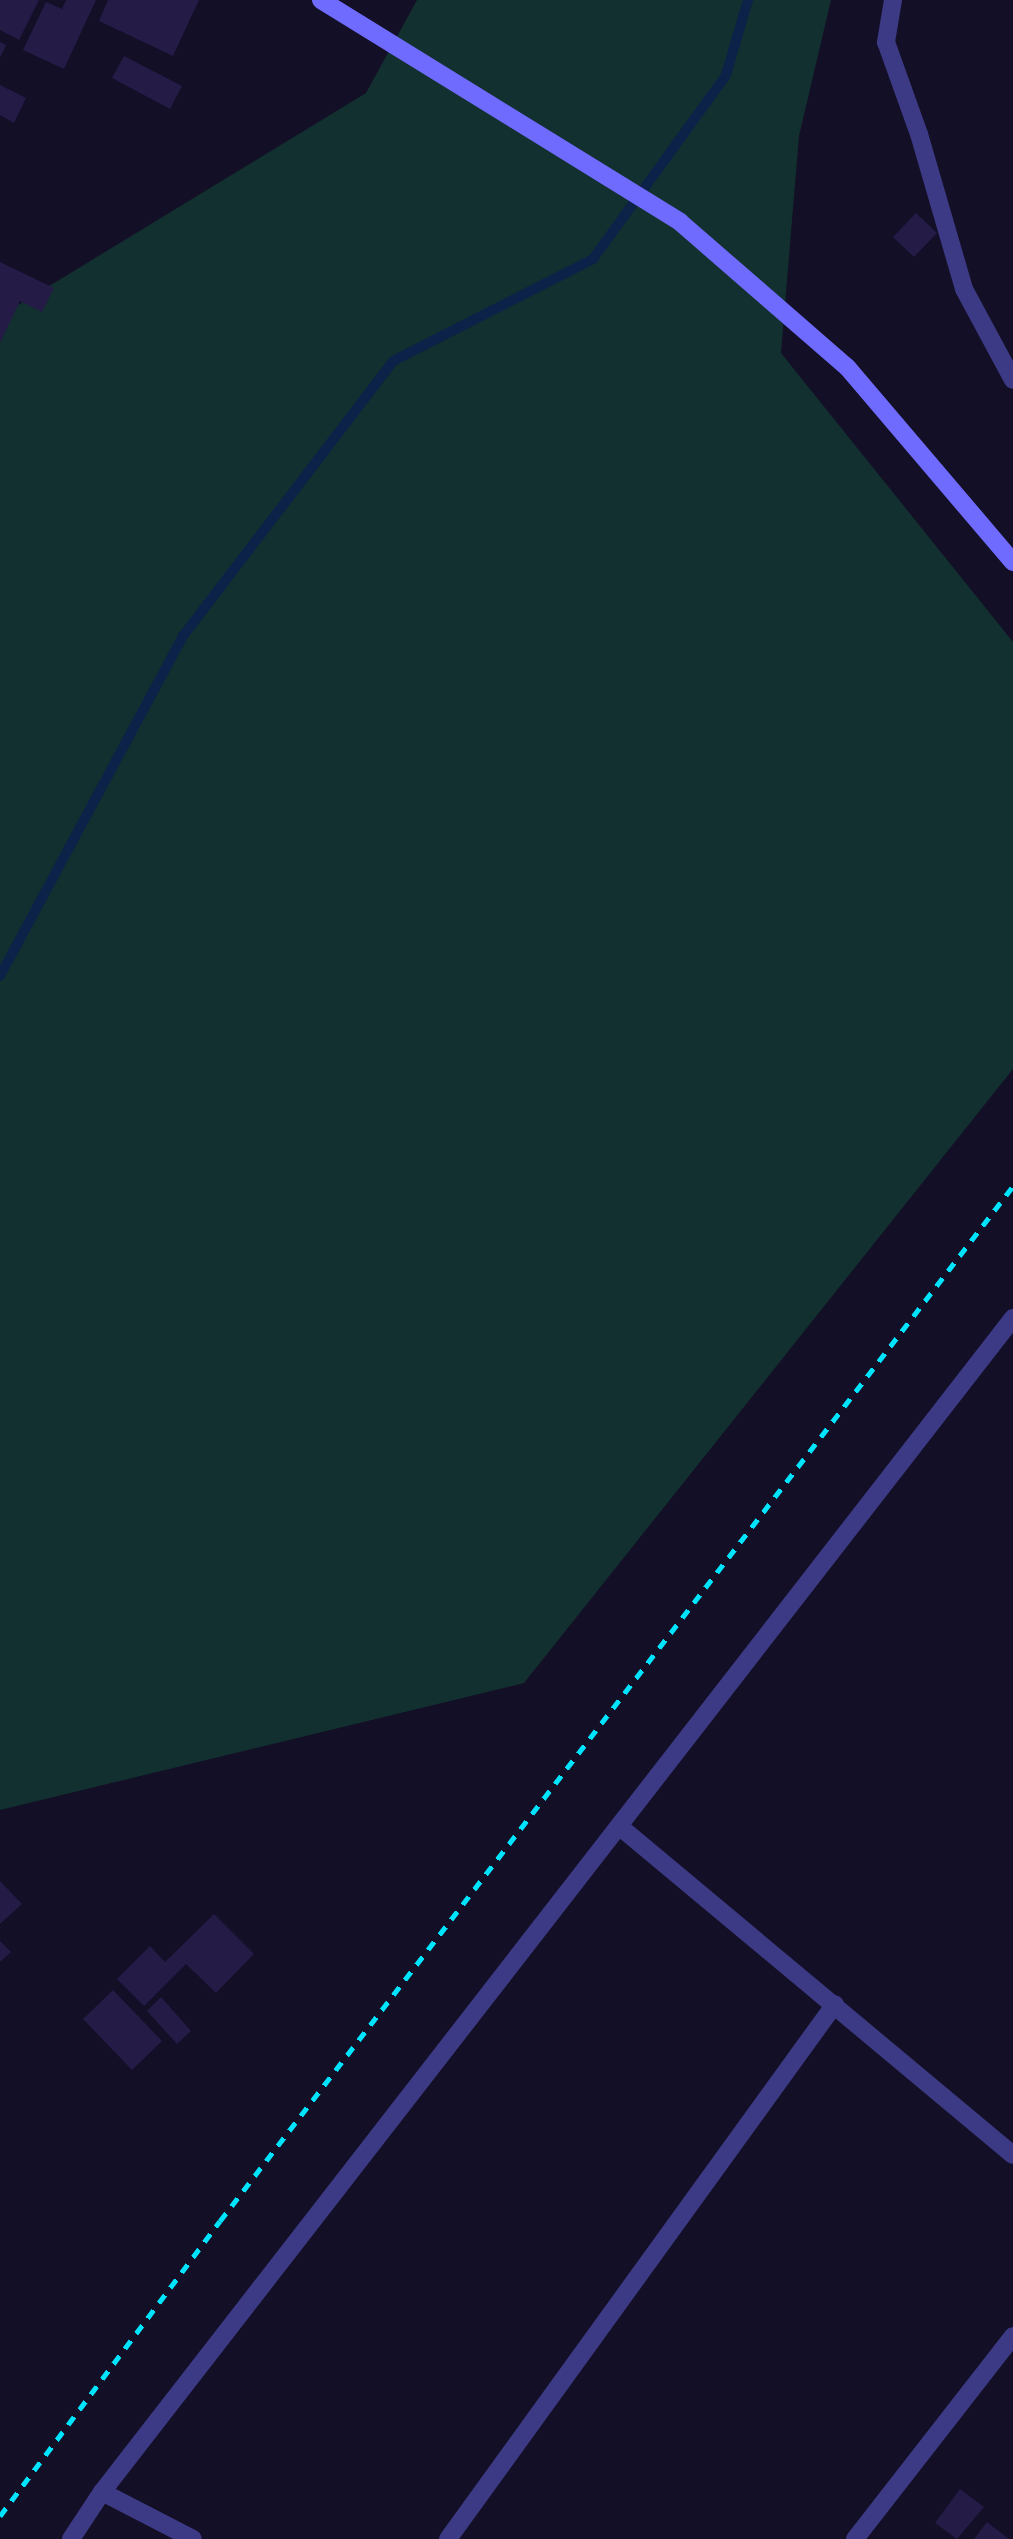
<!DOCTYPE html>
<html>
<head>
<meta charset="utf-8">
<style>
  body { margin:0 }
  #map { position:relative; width:1013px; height:2539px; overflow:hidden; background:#130f26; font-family:Arial,sans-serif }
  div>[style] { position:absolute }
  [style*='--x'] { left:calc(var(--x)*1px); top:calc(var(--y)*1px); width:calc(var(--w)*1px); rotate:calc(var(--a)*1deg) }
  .green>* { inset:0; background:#12302f }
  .stream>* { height:10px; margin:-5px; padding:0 5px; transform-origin:5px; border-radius:5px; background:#0c2248 }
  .building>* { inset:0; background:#241b47 }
  .street>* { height:18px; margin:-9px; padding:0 9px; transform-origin:9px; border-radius:9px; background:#3d3a85 }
  .secondary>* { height:18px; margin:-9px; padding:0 9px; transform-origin:9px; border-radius:9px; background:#6f6bff }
  .rail>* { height:5px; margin-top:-2.5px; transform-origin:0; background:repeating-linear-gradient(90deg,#00e5ff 0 10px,transparent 0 19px) }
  span { translate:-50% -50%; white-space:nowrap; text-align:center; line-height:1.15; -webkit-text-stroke:5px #130f26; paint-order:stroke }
</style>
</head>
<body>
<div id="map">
  <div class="green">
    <div style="clip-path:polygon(417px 0,831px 0,799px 136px,781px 353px,1013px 642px,1013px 1069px,524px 1683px,0 1810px,0 316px,366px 93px)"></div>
  </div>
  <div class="stream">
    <div style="--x:0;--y:976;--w:386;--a:-61.7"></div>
    <div style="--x:183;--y:636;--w:346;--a:-52.6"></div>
    <div style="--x:393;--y:361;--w:225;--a:-27"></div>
    <div style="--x:593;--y:259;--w:227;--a:-54.1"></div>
    <div style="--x:726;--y:75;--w:78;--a:-73.7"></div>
  </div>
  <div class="building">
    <div style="clip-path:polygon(0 0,39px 0,19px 40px,0 30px)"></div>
    <div style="clip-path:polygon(66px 0,96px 0,64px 69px,23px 50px,46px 2px,62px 9px)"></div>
    <div style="clip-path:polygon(108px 0,199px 0,173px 56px,99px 21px)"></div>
    <div style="clip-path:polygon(0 42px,6px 45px,0 58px)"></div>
    <div style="clip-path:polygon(124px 56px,182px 86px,170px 109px,112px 78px)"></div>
    <div style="clip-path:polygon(0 85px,26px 98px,14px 123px,0 115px)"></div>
    <div style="clip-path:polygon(916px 213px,937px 233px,914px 257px,893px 237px)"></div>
    <div style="clip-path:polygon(0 262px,54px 288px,42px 312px,20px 301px,0 343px)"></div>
    <div style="clip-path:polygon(0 1881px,22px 1904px,0 1924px)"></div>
    <div style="clip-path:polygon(214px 1914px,254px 1954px,216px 1993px,186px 1964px,144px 2006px,117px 1979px,150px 1946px,165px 1962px)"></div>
    <div style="clip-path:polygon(0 1941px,11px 1952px,0 1962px)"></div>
    <div style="clip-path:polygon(113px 1990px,162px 2041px,132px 2070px,83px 2019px)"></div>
    <div style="clip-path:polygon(161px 1997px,191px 2031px,177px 2044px,147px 2011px)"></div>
    <div style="clip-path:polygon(960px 2489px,984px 2507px,957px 2539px,935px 2523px)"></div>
    <div style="clip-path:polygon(987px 2522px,1009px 2539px,974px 2539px)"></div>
  </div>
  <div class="street">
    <div style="--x:893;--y:0;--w:43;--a:99.5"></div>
    <div style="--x:886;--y:42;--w:98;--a:70.3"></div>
    <div style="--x:919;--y:134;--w:161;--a:73.8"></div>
    <div style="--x:964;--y:289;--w:103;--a:61.7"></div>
    <div style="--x:619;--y:1826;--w:513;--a:39.86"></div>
    <div style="--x:102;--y:2492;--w:102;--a:27.3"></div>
    <div style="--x:71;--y:2539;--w:56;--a:-56.6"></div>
    <div style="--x:102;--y:2492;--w:1486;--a:-52.19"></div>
    <div style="--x:448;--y:2539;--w:660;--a:-54.12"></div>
    <div style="--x:855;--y:2539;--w:257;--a:-52.1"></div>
  </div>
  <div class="secondary">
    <div style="--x:321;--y:0;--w:422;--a:31.7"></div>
    <div style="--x:680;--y:222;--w:221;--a:41"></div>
    <div style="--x:847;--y:367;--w:256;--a:49.6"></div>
  </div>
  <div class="rail">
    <div style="--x:0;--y:2516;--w:368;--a:-53.3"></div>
    <div style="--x:220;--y:2221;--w:1304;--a:-52.54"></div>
  </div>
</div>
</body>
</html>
